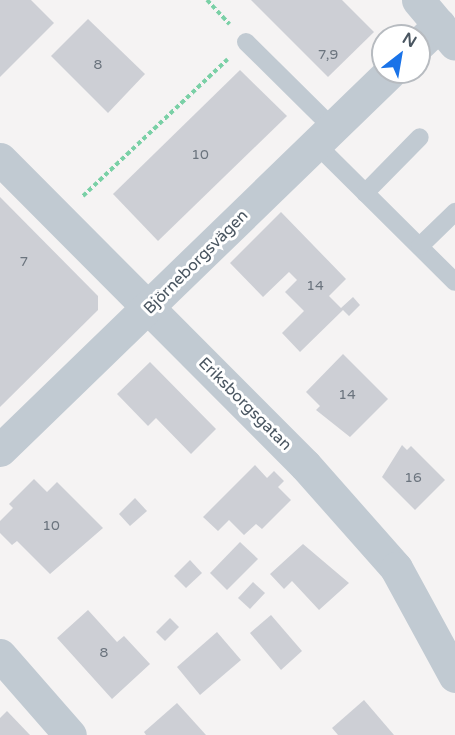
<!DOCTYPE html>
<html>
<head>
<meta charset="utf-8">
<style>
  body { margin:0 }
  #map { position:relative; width:455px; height:735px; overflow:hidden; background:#f5f3f3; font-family:"Varela Round",sans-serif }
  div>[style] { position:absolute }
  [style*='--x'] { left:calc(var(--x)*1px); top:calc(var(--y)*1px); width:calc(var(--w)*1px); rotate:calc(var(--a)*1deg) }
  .building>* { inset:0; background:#cdcfd5 }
  .path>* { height:4px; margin-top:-2px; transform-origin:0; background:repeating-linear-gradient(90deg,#7ad0a6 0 4.5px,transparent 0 7.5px) }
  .service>* { height:18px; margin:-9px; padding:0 9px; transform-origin:9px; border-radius:9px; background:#c1cad2 }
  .minor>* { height:33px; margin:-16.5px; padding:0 16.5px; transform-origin:16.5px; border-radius:16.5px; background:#c1cad2 }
  .tertiary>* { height:33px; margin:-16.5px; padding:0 16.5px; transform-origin:16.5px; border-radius:16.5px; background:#c1cad2 }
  span { translate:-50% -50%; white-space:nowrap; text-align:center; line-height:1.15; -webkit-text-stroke:6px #fff; paint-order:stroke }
  .number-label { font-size:14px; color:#6b747e }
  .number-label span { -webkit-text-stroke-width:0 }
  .street-label { font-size:16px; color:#4a5661 }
  .north { position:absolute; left:371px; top:24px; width:60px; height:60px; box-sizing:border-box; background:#fff; border:2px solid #b7bbc0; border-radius:50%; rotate:31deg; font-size:16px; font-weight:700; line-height:24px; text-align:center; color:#4a5661 }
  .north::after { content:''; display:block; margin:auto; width:21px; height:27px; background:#1a73e8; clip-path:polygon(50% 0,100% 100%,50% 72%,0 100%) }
</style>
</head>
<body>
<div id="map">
  <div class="building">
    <div style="clip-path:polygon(0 0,31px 0,54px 23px,0 77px)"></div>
    <div style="clip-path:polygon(251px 0,342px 0,374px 32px,328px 77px)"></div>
    <div style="clip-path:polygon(88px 19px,145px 74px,108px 113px,51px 56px)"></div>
    <div style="clip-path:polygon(240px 70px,287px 116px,158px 241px,113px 194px)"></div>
    <div style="clip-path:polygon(0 197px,98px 296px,98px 310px,0 407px)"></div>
    <div style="clip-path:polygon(281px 212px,346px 279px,329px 296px,341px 308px,353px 297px,360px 305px,349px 316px,343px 310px,300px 352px,282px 333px,304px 311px,285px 292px,297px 280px,289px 272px,263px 297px,230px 263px)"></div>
    <div style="clip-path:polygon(343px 354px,388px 399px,350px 437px,316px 410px,320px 406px,306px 392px)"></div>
    <div style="clip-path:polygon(150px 362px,216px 429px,191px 454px,156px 418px,148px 426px,117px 394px)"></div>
    <div style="clip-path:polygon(402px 445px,407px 450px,411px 446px,445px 480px,415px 510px,382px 477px)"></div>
    <div style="clip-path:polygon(255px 465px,267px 478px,274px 471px,284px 481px,278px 487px,291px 500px,262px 529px,256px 524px,244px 535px,229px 520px,218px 531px,203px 517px)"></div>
    <div style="clip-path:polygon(34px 479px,47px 492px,57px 482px,103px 528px,50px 574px,17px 541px,12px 545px,0 533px,0 521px,13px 508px,9px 504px)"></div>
    <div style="clip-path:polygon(135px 498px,147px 511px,130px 526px,119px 514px)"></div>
    <div style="clip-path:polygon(240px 542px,258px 559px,227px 590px,210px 573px)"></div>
    <div style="clip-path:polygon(303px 544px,349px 583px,319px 610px,292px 581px,284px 589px,270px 574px)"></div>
    <div style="clip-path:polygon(190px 560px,202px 573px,186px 588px,174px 576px)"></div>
    <div style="clip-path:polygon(253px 582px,265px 593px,250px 609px,238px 598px)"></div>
    <div style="clip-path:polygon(88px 610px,117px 642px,124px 636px,150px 664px,112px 699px,57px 638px)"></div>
    <div style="clip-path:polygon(271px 615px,302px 651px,281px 670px,250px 633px)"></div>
    <div style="clip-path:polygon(170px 618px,179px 627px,165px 641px,156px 632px)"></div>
    <div style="clip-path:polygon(217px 632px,241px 660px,200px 695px,177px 667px)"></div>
    <div style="clip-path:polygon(364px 700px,394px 735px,338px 735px,332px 728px)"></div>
    <div style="clip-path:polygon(177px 703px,206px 735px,146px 735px,144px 732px)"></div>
    <div style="clip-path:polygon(7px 711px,30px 735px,0 735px,0 718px)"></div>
  </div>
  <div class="path">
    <div style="--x:207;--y:0;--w:33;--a:47"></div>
    <div style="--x:83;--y:196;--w:199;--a:-43.4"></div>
  </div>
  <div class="service">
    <div style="--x:246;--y:42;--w:121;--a:44.7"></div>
    <div style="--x:315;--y:143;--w:197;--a:44.8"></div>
    <div style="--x:365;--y:193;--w:78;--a:-45.5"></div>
    <div style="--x:420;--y:246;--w:49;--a:-44.2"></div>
  </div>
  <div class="minor">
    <div style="--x:419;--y:44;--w:28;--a:-44"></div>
    <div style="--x:0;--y:159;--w:432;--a:45.1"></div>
    <div style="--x:305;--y:465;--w:137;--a:48.5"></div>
    <div style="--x:396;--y:568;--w:123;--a:61.4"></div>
    <div style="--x:0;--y:450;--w:543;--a:-44.1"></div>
    <div style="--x:0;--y:655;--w:106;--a:48.8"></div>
  </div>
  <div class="tertiary">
    <div style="--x:418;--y:0;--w:57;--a:49.9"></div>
  </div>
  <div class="number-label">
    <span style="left:328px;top:55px">7,9</span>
    <span style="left:98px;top:65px">8</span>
    <span style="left:200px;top:155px">10</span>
    <span style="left:24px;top:262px">7</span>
    <span style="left:315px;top:286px">14</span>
    <span style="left:347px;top:395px">14</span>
    <span style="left:413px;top:478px">16</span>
    <span style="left:51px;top:526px">10</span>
    <span style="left:104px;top:653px">8</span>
  </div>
  <div class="street-label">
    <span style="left:196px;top:262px;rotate:-45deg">Björneborgsvägen</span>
    <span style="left:245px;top:404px;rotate:45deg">Eriksborgsgatan</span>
  </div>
  <div class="north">N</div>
</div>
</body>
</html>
